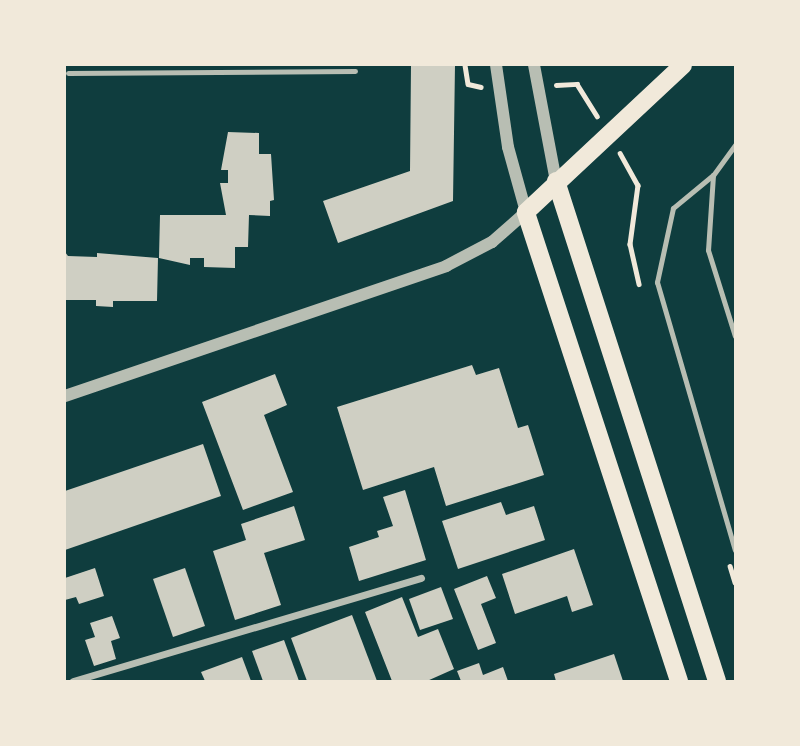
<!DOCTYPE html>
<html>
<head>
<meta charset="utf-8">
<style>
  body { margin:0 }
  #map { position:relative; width:800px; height:746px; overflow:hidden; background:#0f3d3e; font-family:"Source Serif 4",serif }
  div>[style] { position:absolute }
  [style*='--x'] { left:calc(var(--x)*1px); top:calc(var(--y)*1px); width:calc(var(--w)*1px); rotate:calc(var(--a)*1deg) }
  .building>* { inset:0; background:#cfcfc3 }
  .path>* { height:4.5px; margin:-2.25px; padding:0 2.25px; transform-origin:2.25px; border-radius:2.25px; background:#f1e9da }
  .service>* { height:5px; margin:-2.5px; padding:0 2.5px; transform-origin:2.5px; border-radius:2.5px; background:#b8beb3 }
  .minor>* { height:7px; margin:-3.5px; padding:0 3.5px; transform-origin:3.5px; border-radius:3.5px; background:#b8beb3 }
  .tertiary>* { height:12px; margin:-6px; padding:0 6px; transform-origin:6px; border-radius:6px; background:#b8beb3 }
  .primary>* { height:18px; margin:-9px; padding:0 9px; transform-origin:9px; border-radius:9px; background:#f1e9da }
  span { translate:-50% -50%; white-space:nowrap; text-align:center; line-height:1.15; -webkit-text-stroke:7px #f1e9da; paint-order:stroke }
  .frame { position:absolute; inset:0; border:66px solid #f1e9da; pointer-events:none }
</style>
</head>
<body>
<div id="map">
  <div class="building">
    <div style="clip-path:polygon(411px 65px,455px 65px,453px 201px,338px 243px,323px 201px,410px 171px)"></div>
    <div style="clip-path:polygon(228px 132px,259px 133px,259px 154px,271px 154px,274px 200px,270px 201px,270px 216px,249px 215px,248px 247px,235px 247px,235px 268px,204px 267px,204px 258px,190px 258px,190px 265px,159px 258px,160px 215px,226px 215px,220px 183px,228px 183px,228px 170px,221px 170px)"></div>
    <div style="clip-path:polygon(65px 252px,68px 256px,97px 257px,97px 253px,158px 258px,157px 301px,113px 301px,113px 307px,96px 306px,96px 300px,65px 300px)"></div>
    <div style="clip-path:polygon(472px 365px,476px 375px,499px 368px,518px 428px,528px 425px,544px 475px,446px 506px,434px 467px,363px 490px,337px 407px)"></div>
    <div style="clip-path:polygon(275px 374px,287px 405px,264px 415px,293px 492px,243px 510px,202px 402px)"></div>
    <div style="clip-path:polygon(203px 444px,221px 496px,65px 550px,65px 491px)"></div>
    <div style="clip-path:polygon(405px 490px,426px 560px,359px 581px,349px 547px,379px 537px,377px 531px,393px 526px,383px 497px)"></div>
    <div style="clip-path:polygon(501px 502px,506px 515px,534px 506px,545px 540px,458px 569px,442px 521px)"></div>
    <div style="clip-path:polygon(294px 506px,305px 540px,264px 553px,281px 605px,235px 620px,213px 551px,246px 540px,241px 524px)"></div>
    <div style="clip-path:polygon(574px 549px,593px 605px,572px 612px,567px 596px,515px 614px,502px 574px)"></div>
    <div style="clip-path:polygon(95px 568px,104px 596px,79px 604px,76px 597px,65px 600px,65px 578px)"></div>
    <div style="clip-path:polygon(185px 568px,205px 626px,173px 637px,153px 579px)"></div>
    <div style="clip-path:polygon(487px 576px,496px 598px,481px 604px,496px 643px,478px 650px,454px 589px)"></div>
    <div style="clip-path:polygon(441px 587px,453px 619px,420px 630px,409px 599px)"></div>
    <div style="clip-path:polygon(402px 597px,418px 637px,438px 629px,454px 669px,427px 681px,392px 681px,365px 612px)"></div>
    <div style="clip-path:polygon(352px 615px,377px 681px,307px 681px,291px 638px)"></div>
    <div style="clip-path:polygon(112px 616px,120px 638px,111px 641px,116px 659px,94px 666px,85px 640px,95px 637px,90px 623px)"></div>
    <div style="clip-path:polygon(284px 640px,299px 681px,263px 681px,252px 651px)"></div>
    <div style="clip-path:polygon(614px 654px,623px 681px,556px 681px,554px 674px)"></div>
    <div style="clip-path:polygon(242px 657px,251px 681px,205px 681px,201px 672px)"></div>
    <div style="clip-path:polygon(479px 663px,483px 675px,503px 667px,508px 681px,461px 681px,457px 671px)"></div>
  </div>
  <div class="path">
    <div style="--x:465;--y:65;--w:19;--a:81"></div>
    <div style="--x:468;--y:84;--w:13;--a:13"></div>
    <div style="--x:556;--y:85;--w:21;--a:-3"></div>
    <div style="--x:577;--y:84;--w:38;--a:58"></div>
    <div style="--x:620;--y:153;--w:37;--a:61"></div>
    <div style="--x:638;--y:185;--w:60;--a:97.7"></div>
    <div style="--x:630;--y:244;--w:41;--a:77.3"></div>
    <div style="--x:730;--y:566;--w:17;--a:73"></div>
  </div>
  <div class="service">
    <div style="--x:68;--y:73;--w:287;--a:-0.4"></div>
    <div style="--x:735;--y:145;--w:37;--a:126"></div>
    <div style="--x:713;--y:175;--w:52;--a:140.5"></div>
    <div style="--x:673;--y:208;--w:76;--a:102.2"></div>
    <div style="--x:657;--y:282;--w:279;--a:73.8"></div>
    <div style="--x:713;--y:175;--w:75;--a:93.8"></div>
    <div style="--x:708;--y:250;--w:90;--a:72.6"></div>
  </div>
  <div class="minor">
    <div style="--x:73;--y:681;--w:363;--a:-16.5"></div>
  </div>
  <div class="tertiary">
    <div style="--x:534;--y:65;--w:118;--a:79.3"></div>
    <div style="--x:65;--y:396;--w:403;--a:-18.8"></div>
    <div style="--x:446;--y:266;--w:52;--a:-27.6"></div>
    <div style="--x:492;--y:242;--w:45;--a:-41.4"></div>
    <div style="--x:526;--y:212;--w:67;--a:-105.5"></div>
    <div style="--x:508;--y:147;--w:83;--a:-98.3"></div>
  </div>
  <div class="primary">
    <div style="--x:556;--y:181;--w:525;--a:72.15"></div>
    <div style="--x:679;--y:681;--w:493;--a:-108.1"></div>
    <div style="--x:526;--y:212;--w:215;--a:-43.1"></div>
  </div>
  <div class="frame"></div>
</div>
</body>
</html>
